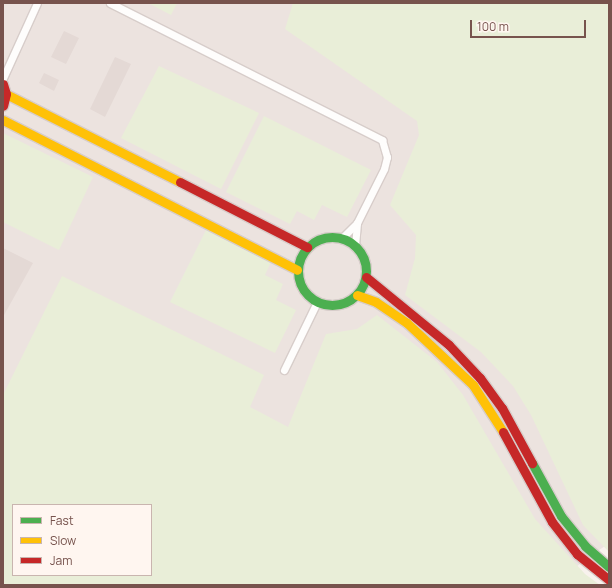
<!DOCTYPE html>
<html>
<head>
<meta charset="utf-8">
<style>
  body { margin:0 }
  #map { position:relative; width:612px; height:588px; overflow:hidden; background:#f8f2ed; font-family:Manrope,sans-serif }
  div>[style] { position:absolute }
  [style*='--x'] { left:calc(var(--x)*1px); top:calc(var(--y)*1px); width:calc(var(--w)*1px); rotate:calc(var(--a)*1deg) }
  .industrial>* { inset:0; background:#ece3df }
  .green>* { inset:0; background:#e9eed8 }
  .building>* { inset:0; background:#e4d9d5 }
  .roads { filter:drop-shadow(1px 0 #d7cdca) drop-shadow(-1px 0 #d7cdca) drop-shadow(0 1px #d7cdca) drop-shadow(0 -1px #d7cdca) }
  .street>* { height:7px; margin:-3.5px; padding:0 3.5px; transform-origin:3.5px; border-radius:3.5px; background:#fefdfc }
  .fast>* { height:9px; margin:-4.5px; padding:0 4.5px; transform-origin:4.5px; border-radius:4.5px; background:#4caf50 }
  .fast>.ring { margin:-4.5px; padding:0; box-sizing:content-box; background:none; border:9px solid #4caf50; border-radius:50% }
  .slow>* { height:9px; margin:-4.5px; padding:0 4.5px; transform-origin:4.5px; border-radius:4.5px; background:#ffc107 }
  .jam>* { height:9px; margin:-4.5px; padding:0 4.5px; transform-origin:4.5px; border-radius:4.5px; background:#c62828 }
  span { translate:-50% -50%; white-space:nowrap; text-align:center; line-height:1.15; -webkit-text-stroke:3.5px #fff6f0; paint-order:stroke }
  .frame { position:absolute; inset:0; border:4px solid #77534d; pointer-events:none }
  .legend { position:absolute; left:12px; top:504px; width:140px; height:72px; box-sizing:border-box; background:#fff6f0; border:1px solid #c9b5af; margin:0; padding:5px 7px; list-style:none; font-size:12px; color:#77534d }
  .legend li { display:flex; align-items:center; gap:8px; height:20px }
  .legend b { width:20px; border:1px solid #c9b5af }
  .scale { position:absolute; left:470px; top:20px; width:116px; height:18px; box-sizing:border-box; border:2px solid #77534d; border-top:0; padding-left:5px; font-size:12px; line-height:14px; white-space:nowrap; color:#77534d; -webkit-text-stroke:3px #fff6f0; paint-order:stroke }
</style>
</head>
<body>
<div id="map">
  <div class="industrial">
    <div style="clip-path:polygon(3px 3px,577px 3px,609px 543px,551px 585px,404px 501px,13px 505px,13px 575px,3px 585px)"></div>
  </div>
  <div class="green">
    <div style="clip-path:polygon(148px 3px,177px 3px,171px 15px)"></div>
    <div style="clip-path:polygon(293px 3px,609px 3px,609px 552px,583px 525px,531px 415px,513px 386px,481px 352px,405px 295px,415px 258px,416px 235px,390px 205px,419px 135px,417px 121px,285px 29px)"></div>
    <div style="clip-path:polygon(159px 66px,259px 113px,221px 189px,121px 138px)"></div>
    <div style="clip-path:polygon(264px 116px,371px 170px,347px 217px,322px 205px,314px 220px,297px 211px,290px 224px,226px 192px)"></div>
    <div style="clip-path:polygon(3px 133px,93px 177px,59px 250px,3px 222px)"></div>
    <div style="clip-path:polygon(206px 230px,271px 262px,265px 275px,283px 284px,276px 300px,296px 310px,275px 353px,170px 302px)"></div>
    <div style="clip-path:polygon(evenodd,62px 276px,264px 375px,250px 407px,288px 427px,326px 334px,357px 329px,377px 315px,437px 362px,463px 395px,535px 519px,585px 574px,600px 585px,3px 585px,3px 395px,62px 276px,13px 505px,151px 505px,151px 575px,13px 575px,13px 505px)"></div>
  </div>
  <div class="building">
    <div style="clip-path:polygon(64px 31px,79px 38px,66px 64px,51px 57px)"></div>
    <div style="clip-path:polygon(115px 57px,131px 64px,105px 117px,90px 109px)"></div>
    <div style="clip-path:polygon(44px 73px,59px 80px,54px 91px,39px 83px)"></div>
    <div style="clip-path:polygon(3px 248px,33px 263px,3px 317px)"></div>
  </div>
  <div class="roads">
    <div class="street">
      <div style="--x:110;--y:3;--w:305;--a:26.7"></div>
      <div style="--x:382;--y:140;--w:18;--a:74"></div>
      <div style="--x:387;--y:157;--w:12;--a:104"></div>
      <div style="--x:384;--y:169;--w:60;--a:116.6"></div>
      <div style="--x:357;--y:223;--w:21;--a:135"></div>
      <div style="--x:3;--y:78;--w:82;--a:-65.6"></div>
      <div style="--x:355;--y:246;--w:23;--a:-85"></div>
      <div style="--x:284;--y:370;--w:76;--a:-64.1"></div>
    </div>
    <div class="fast">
      <div class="ring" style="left:298px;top:237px;width:59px;height:59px"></div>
      <div style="--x:532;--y:463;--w:60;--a:61.3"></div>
      <div style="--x:561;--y:516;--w:38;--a:51"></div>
      <div style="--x:585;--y:546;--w:32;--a:41"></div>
    </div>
    <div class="slow">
      <div style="--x:6;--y:94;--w:195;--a:26.8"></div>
      <div style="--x:3;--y:120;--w:330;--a:27"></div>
      <div style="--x:357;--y:295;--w:20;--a:20"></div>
      <div style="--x:376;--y:302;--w:37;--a:34"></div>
      <div style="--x:407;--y:323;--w:91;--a:43.2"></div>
      <div style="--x:473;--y:385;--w:56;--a:57.4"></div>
    </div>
    <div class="jam">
      <div style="--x:3;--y:84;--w:10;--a:73"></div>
      <div style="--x:6;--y:94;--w:12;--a:104"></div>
      <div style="--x:180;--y:182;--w:143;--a:27.1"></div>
      <div style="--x:366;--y:277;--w:107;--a:39.3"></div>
      <div style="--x:449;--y:345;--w:45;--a:46.8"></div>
      <div style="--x:480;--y:378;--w:37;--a:54"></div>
      <div style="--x:502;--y:408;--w:63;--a:61.4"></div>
      <div style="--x:503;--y:432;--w:102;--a:61.4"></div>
      <div style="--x:552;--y:522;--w:41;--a:52"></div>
      <div style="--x:577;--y:554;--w:41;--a:39.1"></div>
    </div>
  </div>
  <div class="frame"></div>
  <ul class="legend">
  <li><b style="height:5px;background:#4caf50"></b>Fast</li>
  <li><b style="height:5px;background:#ffc107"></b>Slow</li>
  <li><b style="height:5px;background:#c62828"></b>Jam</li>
  </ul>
  <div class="scale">100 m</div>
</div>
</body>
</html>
